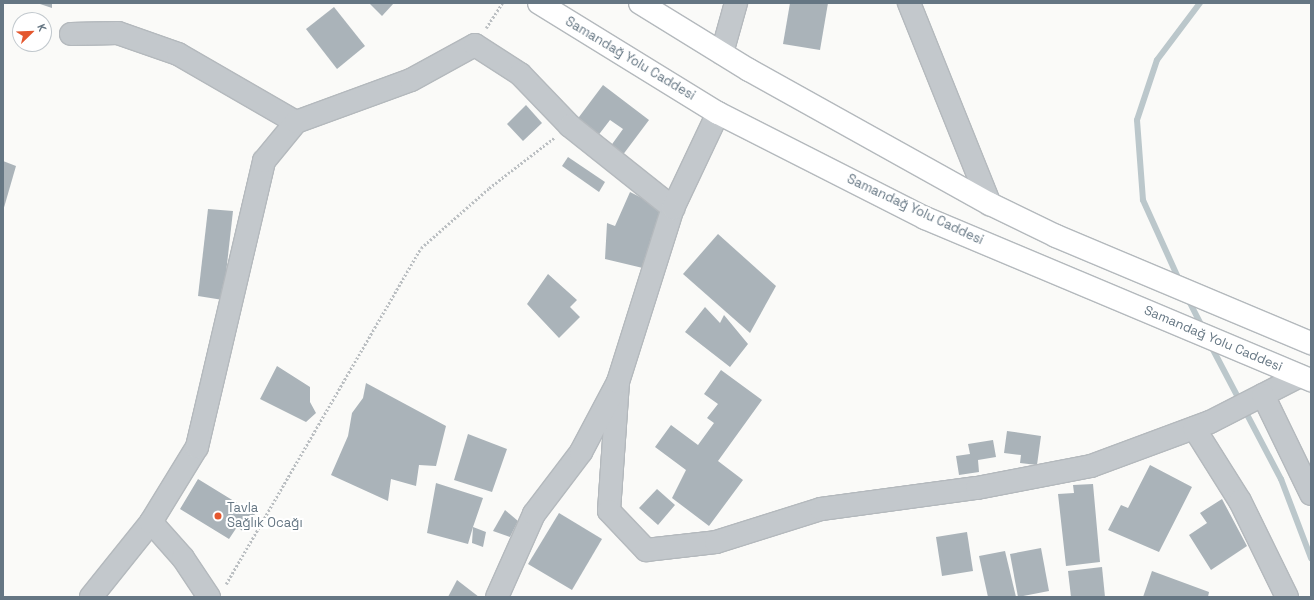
<!DOCTYPE html>
<html>
<head>
<meta charset="utf-8">
<style>
  body { margin:0 }
  #map { position:relative; width:1314px; height:600px; overflow:hidden; background:#fafaf8; font-family:"Space Grotesk",sans-serif }
  div>[style] { position:absolute }
  [style*='--x'] { left:calc(var(--x)*1px); top:calc(var(--y)*1px); width:calc(var(--w)*1px); rotate:calc(var(--a)*1deg) }
  .stream>* { height:6px; margin:-3px; padding:0 3px; transform-origin:3px; border-radius:3px; background:#bbc7cb }
  .building>* { inset:0; background:#aab3b9 }
  .path>* { height:2.5px; margin-top:-1.25px; transform-origin:0; background:repeating-linear-gradient(90deg,#bbbfc2 0 2px,transparent 0 4px) }
  .roads { filter:drop-shadow(1px 0 #b4b9bd) drop-shadow(-1px 0 #b4b9bd) drop-shadow(0 1px #b4b9bd) drop-shadow(0 -1px #b4b9bd) }
  .street>* { height:22px; margin:-11px; padding:0 11px; transform-origin:11px; border-radius:11px; background:#c3c8cc }
  .highway>* { height:22px; margin:-11px; padding:0 11px; transform-origin:11px; border-radius:11px; background:#fff }
  .dots>* { width:11px; height:11px; translate:-50% -50%; box-sizing:border-box; border:2px solid #fff; border-radius:50% }
  span { translate:-50% -50%; white-space:nowrap; text-align:center; line-height:1.15; -webkit-text-stroke:4px #fff; paint-order:stroke }
  .street-label { font-size:13px; color:#657683 }
  .poi-label { font-size:13px; color:#657683 }
  .left { translate:0 -50%; text-align:left }
  .frame { position:absolute; inset:0; border:4px solid #657683; pointer-events:none }
  .north { position:absolute; left:12px; top:12px; width:40px; height:40px; box-sizing:border-box; background:#fff; border:1px solid #c1c8cd; border-radius:50%; rotate:67deg; font-size:11px; font-weight:700; line-height:16px; text-align:center; color:#657683 }
  .north::after { content:''; display:block; margin:auto; width:14px; height:18px; background:#e4572e; clip-path:polygon(50% 0,100% 100%,50% 72%,0 100%) }
</style>
</head>
<body>
<div id="map">
  <div class="stream">
    <div style="--x:1180;--y:282;--w:90;--a:-114.3"></div>
    <div style="--x:1143;--y:200;--w:80;--a:-94.3"></div>
    <div style="--x:1137;--y:120;--w:63;--a:-71.6"></div>
    <div style="--x:1157;--y:60;--w:71;--a:-53"></div>
    <div style="--x:1188;--y:299;--w:33;--a:63"></div>
    <div style="--x:1210;--y:344;--w:153;--a:62.3"></div>
    <div style="--x:1281;--y:479;--w:85;--a:69.2"></div>
  </div>
  <div class="building">
    <div style="clip-path:polygon(37px 3px,52px 3px,52px 8px)"></div>
    <div style="clip-path:polygon(369px 3px,394px 3px,382px 16px)"></div>
    <div style="clip-path:polygon(790px 3px,828px 3px,820px 50px,783px 44px)"></div>
    <div style="clip-path:polygon(334px 7px,365px 46px,337px 69px,306px 29px)"></div>
    <div style="clip-path:polygon(603px 85px,649px 120px,622px 156px,610px 147px,623px 129px,610px 120px,597px 137px,576px 121px)"></div>
    <div style="clip-path:polygon(526px 105px,542px 123px,523px 141px,507px 124px)"></div>
    <div style="clip-path:polygon(568px 157px,605px 182px,599px 192px,562px 166px)"></div>
    <div style="clip-path:polygon(3px 161px,16px 166px,3px 211px)"></div>
    <div style="clip-path:polygon(630px 192px,666px 210px,647px 269px,605px 259px,607px 223px,615px 226px)"></div>
    <div style="clip-path:polygon(208px 209px,233px 211px,223px 300px,198px 296px)"></div>
    <div style="clip-path:polygon(718px 234px,776px 286px,750px 333px,683px 274px)"></div>
    <div style="clip-path:polygon(548px 274px,577px 300px,570px 307px,580px 317px,559px 338px,527px 304px)"></div>
    <div style="clip-path:polygon(705px 307px,720px 323px,724px 315px,748px 344px,730px 367px,685px 332px)"></div>
    <div style="clip-path:polygon(277px 366px,310px 387px,310px 402px,316px 413px,306px 422px,260px 399px)"></div>
    <div style="clip-path:polygon(721px 370px,762px 400px,718px 461px,743px 480px,709px 526px,672px 498px,686px 470px,655px 447px,671px 425px,698px 445px,714px 423px,707px 418px,718px 404px,704px 394px)"></div>
    <div style="clip-path:polygon(366px 383px,446px 426px,436px 466px,419px 465px,416px 486px,391px 479px,388px 501px,331px 475px,348px 436px,352px 413px,363px 398px)"></div>
    <div style="clip-path:polygon(1007px 431px,1041px 436px,1037px 465px,1020px 463px,1021px 455px,1004px 453px)"></div>
    <div style="clip-path:polygon(468px 434px,507px 449px,492px 492px,454px 480px)"></div>
    <div style="clip-path:polygon(993px 440px,996px 457px,978px 460px,979px 472px,959px 475px,956px 456px,970px 454px,968px 444px)"></div>
    <div style="clip-path:polygon(1150px 465px,1192px 487px,1159px 552px,1108px 530px,1121px 505px,1128px 508px)"></div>
    <div style="clip-path:polygon(198px 479px,255px 514px,244px 532px,237px 527px,229px 539px,180px 509px)"></div>
    <div style="clip-path:polygon(436px 483px,483px 498px,473px 527px,486px 532px,483px 547px,472px 543px,473px 527px,468px 544px,427px 533px)"></div>
    <div style="clip-path:polygon(1093px 484px,1100px 562px,1066px 566px,1058px 494px,1074px 493px,1073px 485px)"></div>
    <div style="clip-path:polygon(657px 489px,675px 505px,658px 525px,639px 508px)"></div>
    <div style="clip-path:polygon(1222px 499px,1247px 546px,1211px 570px,1189px 535px,1207px 523px,1200px 513px)"></div>
    <div style="clip-path:polygon(505px 510px,518px 521px,510px 537px,493px 531px)"></div>
    <div style="clip-path:polygon(559px 513px,602px 539px,572px 590px,528px 564px)"></div>
    <div style="clip-path:polygon(967px 532px,973px 571px,942px 576px,936px 537px)"></div>
    <div style="clip-path:polygon(1041px 548px,1049px 591px,1018px 597px,1010px 554px)"></div>
    <div style="clip-path:polygon(1005px 551px,1016px 597px,988px 597px,979px 556px)"></div>
    <div style="clip-path:polygon(1102px 567px,1105px 597px,1071px 597px,1068px 571px)"></div>
    <div style="clip-path:polygon(1152px 571px,1209px 592px,1208px 597px,1143px 597px)"></div>
    <div style="clip-path:polygon(457px 580px,479px 597px,448px 597px)"></div>
  </div>
  <div class="path">
    <div style="--x:486;--y:28;--w:30;--a:-57"></div>
    <div style="--x:226;--y:584;--w:388;--a:-59.9"></div>
    <div style="--x:421;--y:248;--w:91;--a:-41.4"></div>
    <div style="--x:489;--y:188;--w:82;--a:-37.6"></div>
  </div>
  <div class="roads">
    <div class="street">
      <div style="--x:909;--y:3;--w:217;--a:68.1"></div>
      <div style="--x:71;--y:34;--w:47;--a:-1.2"></div>
      <div style="--x:118;--y:33;--w:64;--a:19.3"></div>
      <div style="--x:178;--y:54;--w:136;--a:30"></div>
      <div style="--x:722;--y:53;--w:52;--a:-74.4"></div>
      <div style="--x:618;--y:382;--w:129;--a:94"></div>
      <div style="--x:609;--y:511;--w:54;--a:46.5"></div>
      <div style="--x:646;--y:550;--w:70;--a:-6.5"></div>
      <div style="--x:716;--y:542;--w:110;--a:-17.4"></div>
      <div style="--x:821;--y:509;--w:157;--a:-7.7"></div>
      <div style="--x:977;--y:488;--w:116;--a:-10.9"></div>
      <div style="--x:1091;--y:466;--w:127;--a:-20.3"></div>
      <div style="--x:1210;--y:422;--w:101;--a:-27.1"></div>
      <div style="--x:1263;--y:395;--w:110;--a:64.1"></div>
      <div style="--x:1194;--y:428;--w:86;--a:57.8"></div>
      <div style="--x:1240;--y:501;--w:107;--a:63.9"></div>
      <div style="--x:151;--y:522;--w:48;--a:48.4"></div>
      <div style="--x:183;--y:558;--w:47;--a:56.3"></div>
      <div style="--x:91;--y:597;--w:96;--a:-51.3"></div>
      <div style="--x:151;--y:522;--w:88;--a:-58.5"></div>
      <div style="--x:197;--y:447;--w:294;--a:-76.8"></div>
      <div style="--x:264;--y:161;--w:50;--a:-50.6"></div>
      <div style="--x:296;--y:122;--w:122;--a:-20.1"></div>
      <div style="--x:411;--y:80;--w:73;--a:-28.7"></div>
      <div style="--x:475;--y:45;--w:54;--a:32.8"></div>
      <div style="--x:520;--y:74;--w:72;--a:46.1"></div>
      <div style="--x:570;--y:126;--w:132;--a:38.5"></div>
      <div style="--x:497;--y:597;--w:91;--a:-66"></div>
      <div style="--x:534;--y:514;--w:78;--a:-52.8"></div>
      <div style="--x:581;--y:452;--w:79;--a:-62.1"></div>
      <div style="--x:618;--y:382;--w:182;--a:-72.5"></div>
      <div style="--x:673;--y:208;--w:105;--a:-64.7"></div>
    </div>
    <div class="highway">
      <div style="--x:539;--y:3;--w:210;--a:31.6"></div>
      <div style="--x:718;--y:113;--w:232;--a:26.9"></div>
      <div style="--x:925;--y:218;--w:419;--a:22.8"></div>
      <div style="--x:640;--y:3;--w:128;--a:31.6"></div>
      <div style="--x:749;--y:70;--w:276;--a:29.1"></div>
      <div style="--x:990;--y:204;--w:73;--a:25.9"></div>
      <div style="--x:1056;--y:236;--w:277;--a:22.8"></div>
    </div>
  </div>
  <div class="dots">
    <div style="left:218px;top:516px;background:#e4572e"></div>
  </div>
  <div class="street-label">
    <span style="left:630px;top:59px;rotate:31deg">Samandağ Yolu Caddesi</span>
    <span style="left:915px;top:210px;rotate:25deg">Samandağ Yolu Caddesi</span>
    <span style="left:1213px;top:339px;rotate:23deg">Samandağ Yolu Caddesi</span>
  </div>
  <div class="poi-label">
    <span class="left" style="left:227px;top:516px">Tavla<br>Sağlık Ocağı</span>
  </div>
  <div class="frame"></div>
  <div class="north">K</div>
</div>
</body>
</html>
